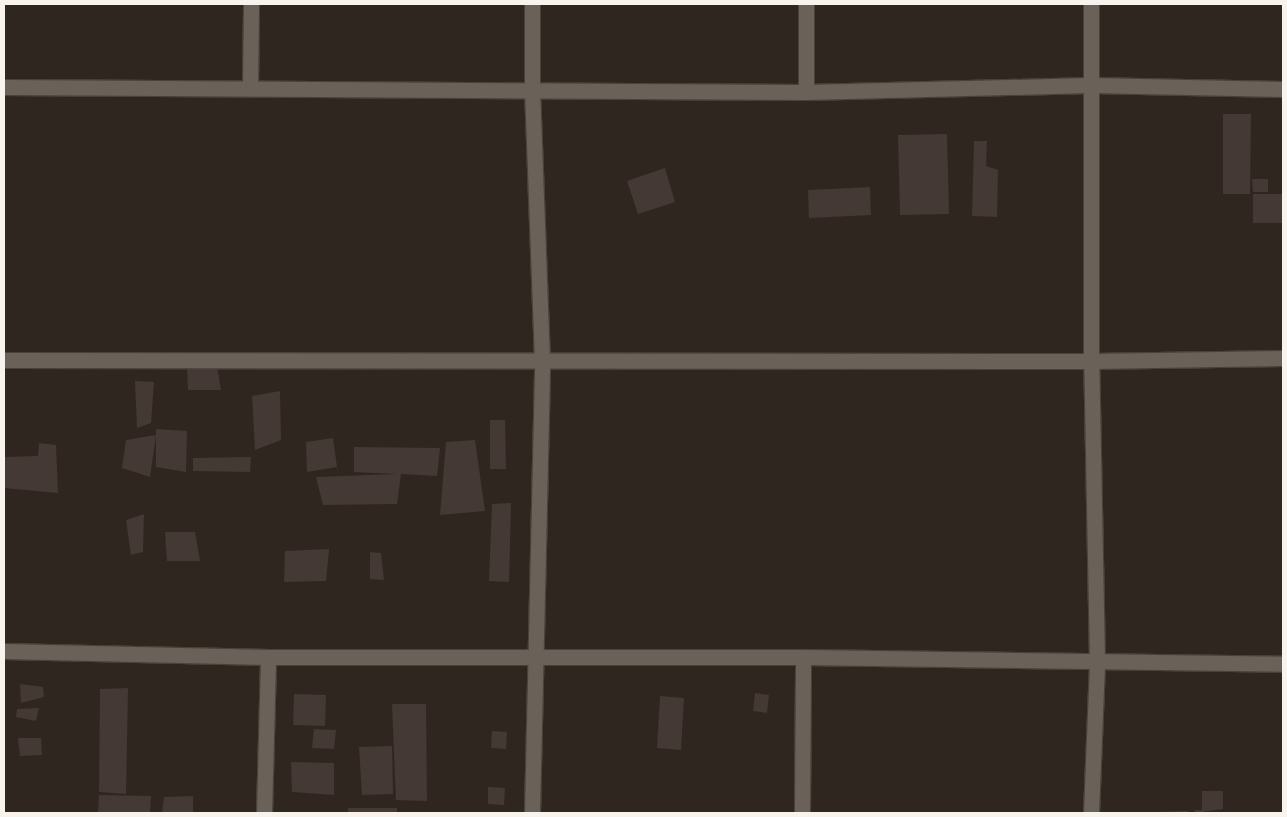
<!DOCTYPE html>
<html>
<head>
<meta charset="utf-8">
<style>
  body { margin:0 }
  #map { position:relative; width:1287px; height:817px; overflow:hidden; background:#2f271f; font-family:"DM Sans",sans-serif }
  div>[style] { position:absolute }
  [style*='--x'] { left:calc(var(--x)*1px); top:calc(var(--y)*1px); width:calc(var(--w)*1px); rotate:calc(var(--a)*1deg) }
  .building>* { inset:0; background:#443934 }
  .roads { filter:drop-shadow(1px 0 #49423b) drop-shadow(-1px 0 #49423b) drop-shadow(0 1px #49423b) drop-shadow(0 -1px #49423b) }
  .minor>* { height:15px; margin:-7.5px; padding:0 7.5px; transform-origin:7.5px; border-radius:7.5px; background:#6a6158 }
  span { translate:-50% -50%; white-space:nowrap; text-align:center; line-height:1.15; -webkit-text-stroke:5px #2f271f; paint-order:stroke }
  .frame { position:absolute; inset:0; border:5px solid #f9f3ee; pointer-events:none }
</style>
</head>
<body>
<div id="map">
  <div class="building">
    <div style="clip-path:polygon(1223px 114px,1251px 114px,1250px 194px,1223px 194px)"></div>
    <div style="clip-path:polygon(947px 134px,949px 214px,900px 215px,898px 135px)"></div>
    <div style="clip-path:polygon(974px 141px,987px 141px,986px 166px,998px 170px,997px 217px,972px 216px)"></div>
    <div style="clip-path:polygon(665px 168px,675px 202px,638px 214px,627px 181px)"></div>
    <div style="clip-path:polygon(1252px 179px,1268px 179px,1268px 192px,1253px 192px)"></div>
    <div style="clip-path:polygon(870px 187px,871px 215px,809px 218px,808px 190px)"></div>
    <div style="clip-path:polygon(1253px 194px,1283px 194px,1283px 223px,1253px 223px)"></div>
    <div style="clip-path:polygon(187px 366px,217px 366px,221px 390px,188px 390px)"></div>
    <div style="clip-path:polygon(135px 381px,154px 382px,151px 423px,137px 428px)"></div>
    <div style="clip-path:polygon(280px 391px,281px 440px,255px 450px,252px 396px)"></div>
    <div style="clip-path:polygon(490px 420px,505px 420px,506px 469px,490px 469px)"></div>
    <div style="clip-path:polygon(156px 429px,187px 431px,186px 472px,156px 467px)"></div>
    <div style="clip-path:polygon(156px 435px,150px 477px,122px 468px,126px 440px)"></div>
    <div style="clip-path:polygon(333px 438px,337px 467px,307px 472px,306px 442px)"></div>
    <div style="clip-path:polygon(475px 440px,485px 511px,440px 515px,446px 442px)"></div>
    <div style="clip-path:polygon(39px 443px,56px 445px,58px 493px,4px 488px,4px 457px,38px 456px)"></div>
    <div style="clip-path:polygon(354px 447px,440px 448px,437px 476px,401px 474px,397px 504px,323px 505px,316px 477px,397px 474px,354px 472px)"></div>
    <div style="clip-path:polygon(251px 457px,250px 472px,193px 471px,193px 458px)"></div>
    <div style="clip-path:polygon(511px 503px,509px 582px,489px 581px,492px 504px)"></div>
    <div style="clip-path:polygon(144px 514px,143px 552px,131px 555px,126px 520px)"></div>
    <div style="clip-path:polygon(165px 532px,195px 532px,200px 561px,167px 561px)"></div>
    <div style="clip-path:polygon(329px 549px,326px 581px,284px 582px,285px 551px)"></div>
    <div style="clip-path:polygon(370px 552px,381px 553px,384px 580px,370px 579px)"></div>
    <div style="clip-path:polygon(20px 684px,43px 687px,44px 697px,21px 703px)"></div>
    <div style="clip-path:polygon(128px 688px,126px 794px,99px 792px,100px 689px)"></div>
    <div style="clip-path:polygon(755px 693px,769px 695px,767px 713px,753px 711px)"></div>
    <div style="clip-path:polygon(294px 694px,326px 695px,325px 726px,293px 725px)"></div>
    <div style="clip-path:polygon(660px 696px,684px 698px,681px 750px,657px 748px)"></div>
    <div style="clip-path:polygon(392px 704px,426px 704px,427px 801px,396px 800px)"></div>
    <div style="clip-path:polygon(39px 708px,36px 721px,16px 717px,17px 709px)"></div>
    <div style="clip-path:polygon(314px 729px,336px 730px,334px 749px,312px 748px)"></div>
    <div style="clip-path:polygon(492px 731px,507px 732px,506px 749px,491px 748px)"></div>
    <div style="clip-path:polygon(18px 738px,41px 738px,42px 755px,20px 756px)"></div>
    <div style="clip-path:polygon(392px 746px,393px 794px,362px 795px,359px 747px)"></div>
    <div style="clip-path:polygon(291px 762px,334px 763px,334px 795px,292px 792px)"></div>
    <div style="clip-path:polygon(488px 787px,505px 788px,504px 805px,488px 804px)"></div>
    <div style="clip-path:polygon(1202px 791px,1223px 791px,1223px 809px,1195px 813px,1195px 810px,1202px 810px)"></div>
    <div style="clip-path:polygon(99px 795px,151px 796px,150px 813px,98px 813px)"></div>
    <div style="clip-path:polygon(193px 796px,193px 813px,162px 813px,164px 797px)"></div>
    <div style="clip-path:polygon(348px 808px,397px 808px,397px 813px,348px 813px)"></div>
    <div style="clip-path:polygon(1188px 811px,1188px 813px,1152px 813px,1152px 812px)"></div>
  </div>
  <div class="roads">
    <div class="minor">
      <div style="--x:4;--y:87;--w:802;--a:0.36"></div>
      <div style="--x:806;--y:92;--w:284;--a:-1.4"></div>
      <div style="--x:1090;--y:85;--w:193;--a:1.2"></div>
      <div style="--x:250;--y:88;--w:84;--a:-89.3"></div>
      <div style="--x:806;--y:92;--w:88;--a:-90"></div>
      <div style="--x:4;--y:360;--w:1087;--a:0.05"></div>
      <div style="--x:1091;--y:361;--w:192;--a:-0.9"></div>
      <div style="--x:4;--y:651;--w:264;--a:1.3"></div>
      <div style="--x:268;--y:657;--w:535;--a:0"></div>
      <div style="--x:803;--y:657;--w:480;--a:0.8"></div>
      <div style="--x:264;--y:813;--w:156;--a:-88.5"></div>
      <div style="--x:532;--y:813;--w:452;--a:-88.7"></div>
      <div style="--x:542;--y:361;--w:270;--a:-92.1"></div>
      <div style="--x:532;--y:91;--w:87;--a:-90"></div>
      <div style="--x:802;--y:813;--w:156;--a:-89.6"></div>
      <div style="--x:1091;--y:813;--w:152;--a:-87.7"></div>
      <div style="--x:1097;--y:661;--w:300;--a:-91.1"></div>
      <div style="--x:1091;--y:361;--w:357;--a:-90"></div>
    </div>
  </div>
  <div class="frame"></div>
</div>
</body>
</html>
